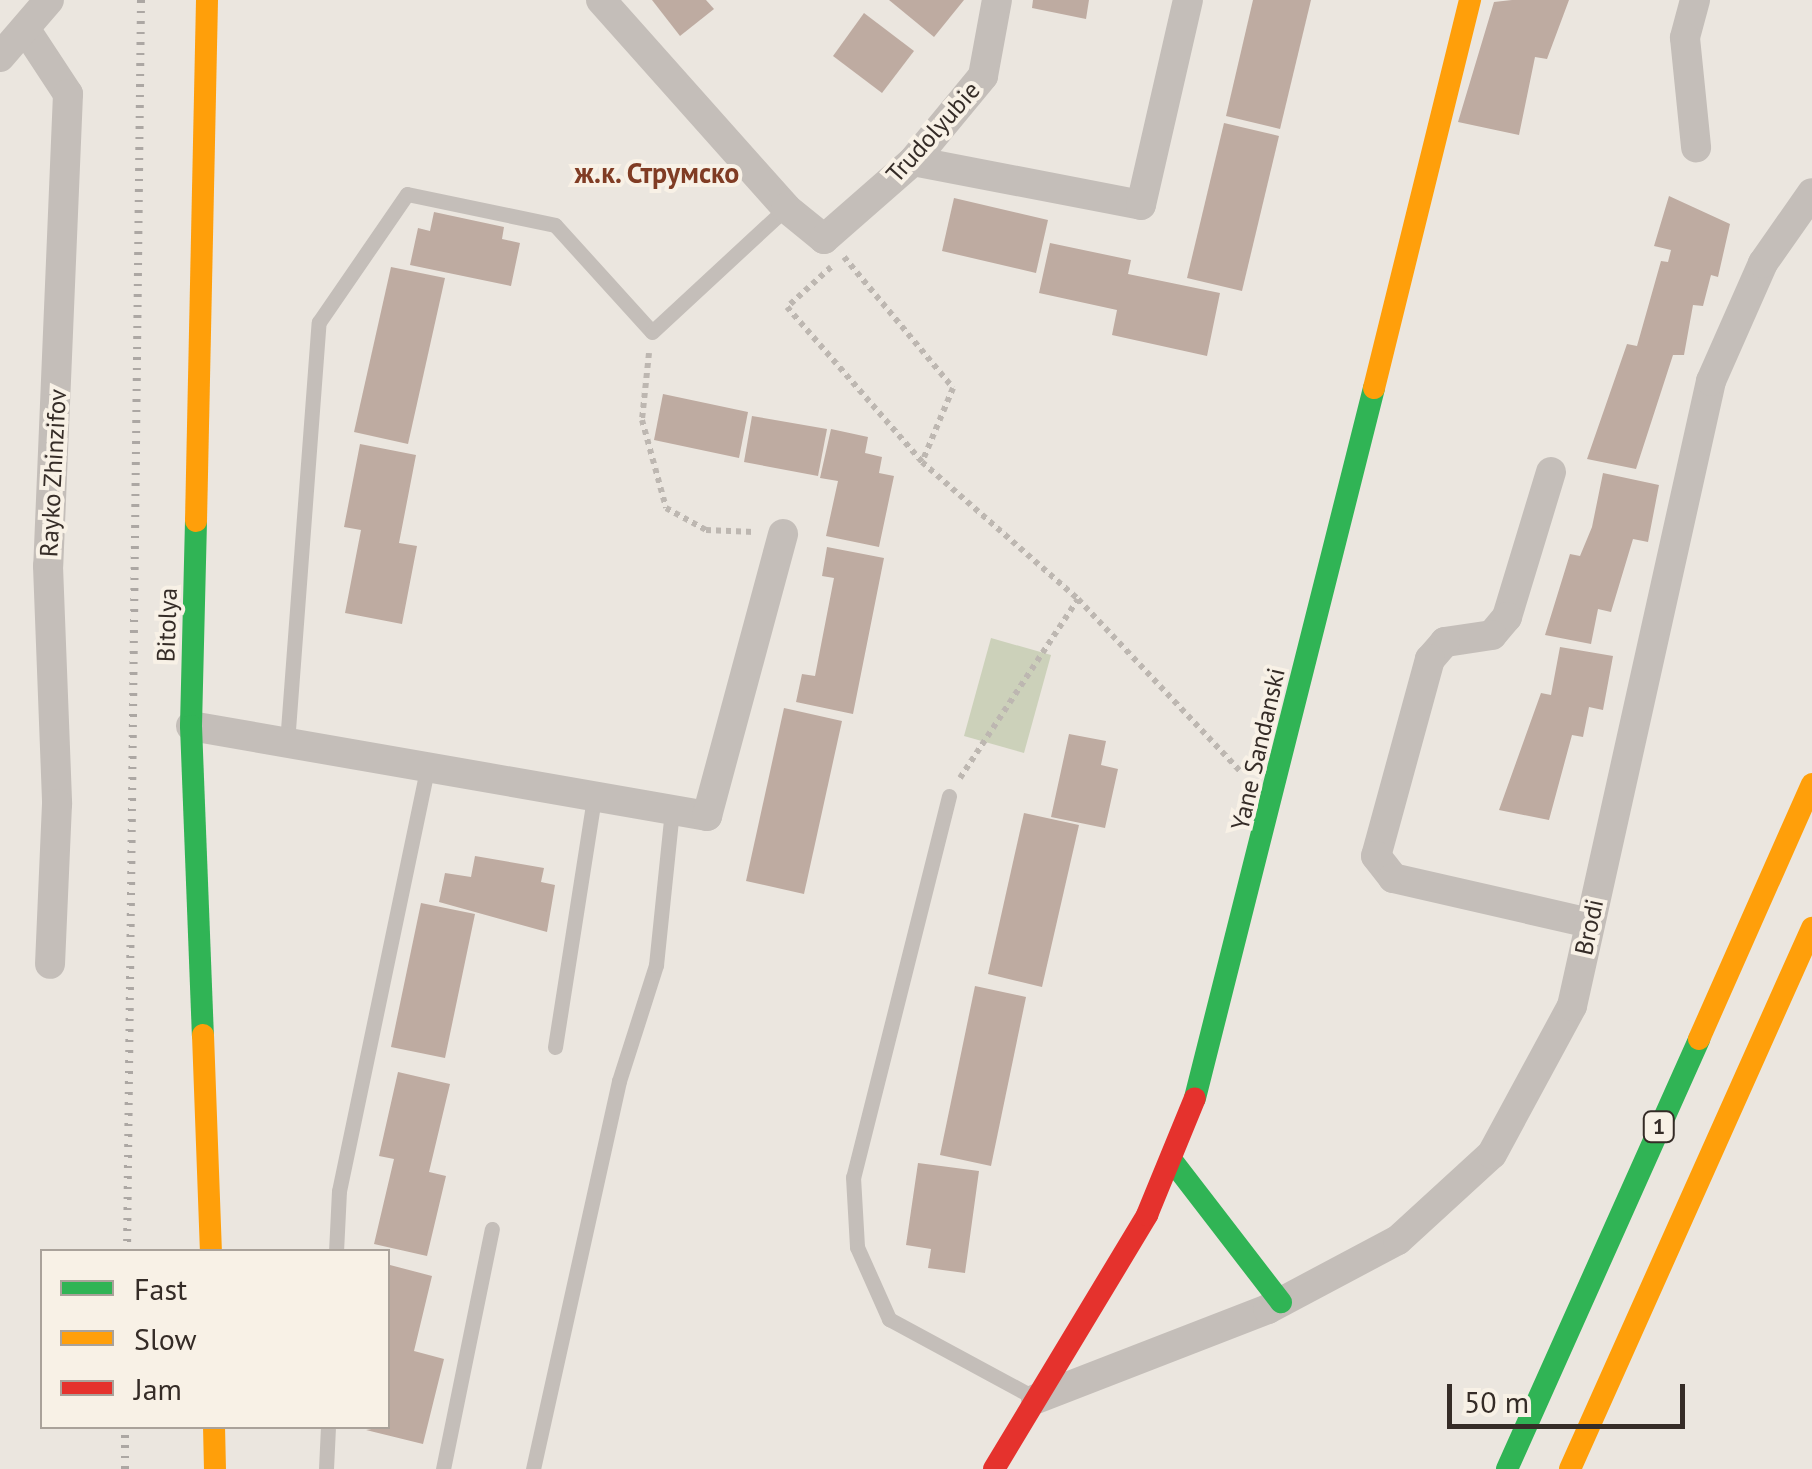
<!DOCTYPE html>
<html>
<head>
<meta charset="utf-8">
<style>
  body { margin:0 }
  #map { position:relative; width:1812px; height:1469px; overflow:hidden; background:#ebe6df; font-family:"PT Sans",sans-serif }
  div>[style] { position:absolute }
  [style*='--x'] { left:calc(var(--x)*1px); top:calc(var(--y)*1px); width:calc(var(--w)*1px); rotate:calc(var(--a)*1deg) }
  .green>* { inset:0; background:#ccd1ba }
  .building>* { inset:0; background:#beaba1 }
  .path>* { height:6px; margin-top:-3px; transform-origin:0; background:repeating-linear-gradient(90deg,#bdb7b1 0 5px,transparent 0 10px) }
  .lane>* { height:15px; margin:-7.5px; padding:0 7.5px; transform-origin:7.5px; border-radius:7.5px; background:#c4beb9 }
  .street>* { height:30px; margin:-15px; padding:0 15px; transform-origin:15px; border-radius:15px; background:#c4beb9 }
  .fast>* { height:22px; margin:-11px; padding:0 11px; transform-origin:11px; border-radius:11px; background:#30b455 }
  .slow>* { height:22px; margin:-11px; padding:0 11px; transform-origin:11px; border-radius:11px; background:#ff9f0a }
  .jam>* { height:22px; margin:-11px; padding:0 11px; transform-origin:11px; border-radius:11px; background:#e5322d }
  .rail>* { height:8px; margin-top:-4px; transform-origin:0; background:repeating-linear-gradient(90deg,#aca7a3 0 2.5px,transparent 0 10.5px) }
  span { translate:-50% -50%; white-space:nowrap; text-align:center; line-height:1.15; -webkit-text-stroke:8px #f8f1e6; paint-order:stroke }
  .shield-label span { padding:2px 8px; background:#f8f1e6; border:2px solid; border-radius:8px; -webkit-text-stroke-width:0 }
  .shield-label { font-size:22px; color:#352c27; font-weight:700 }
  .street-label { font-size:25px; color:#352c27 }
  .neighbourhood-label { font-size:28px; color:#803c24; font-weight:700 }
  .legend { position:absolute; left:40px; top:1249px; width:350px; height:180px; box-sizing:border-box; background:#f8f1e6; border:2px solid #aaa29a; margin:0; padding:12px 18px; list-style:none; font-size:30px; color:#352c27 }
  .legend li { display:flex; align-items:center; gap:20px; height:50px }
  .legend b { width:50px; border:2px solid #aaa29a }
  .scale { position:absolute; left:1447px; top:1384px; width:238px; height:45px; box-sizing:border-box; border:5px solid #352c27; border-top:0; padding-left:12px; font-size:30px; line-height:35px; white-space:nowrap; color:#352c27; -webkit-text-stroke:8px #f8f1e6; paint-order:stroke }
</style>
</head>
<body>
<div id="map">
  <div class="green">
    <div style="clip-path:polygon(991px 638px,1051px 655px,1024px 753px,964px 736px)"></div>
  </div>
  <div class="building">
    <div style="clip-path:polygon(652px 0,706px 0,714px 9px,680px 36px)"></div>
    <div style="clip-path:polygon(889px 0,964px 0,934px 37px)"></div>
    <div style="clip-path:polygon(1033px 0,1089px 0,1086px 19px,1032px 8px)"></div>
    <div style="clip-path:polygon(1253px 0,1311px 0,1280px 129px,1226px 116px)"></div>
    <div style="clip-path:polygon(1512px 0,1569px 0,1547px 59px,1535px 57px,1519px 135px,1458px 122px,1494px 2px)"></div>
    <div style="clip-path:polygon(864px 13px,914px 51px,882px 93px,833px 56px)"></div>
    <div style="clip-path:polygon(1224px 123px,1279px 136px,1242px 291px,1187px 278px)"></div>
    <div style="clip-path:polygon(1669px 196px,1730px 224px,1718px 277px,1711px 275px,1703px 306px,1693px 305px,1684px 355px,1673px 355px,1636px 469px,1587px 459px,1627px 344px,1637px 346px,1661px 261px,1668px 262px,1671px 250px,1654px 246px)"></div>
    <div style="clip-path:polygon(954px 198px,1048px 220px,1036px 273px,942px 251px)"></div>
    <div style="clip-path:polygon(434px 212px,504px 227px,502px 239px,520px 243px,511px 286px,410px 265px,418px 228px,430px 231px)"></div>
    <div style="clip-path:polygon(1050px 243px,1131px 260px,1128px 274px,1220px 293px,1207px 356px,1112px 335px,1117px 310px,1039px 293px)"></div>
    <div style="clip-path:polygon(391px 267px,445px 278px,408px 444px,354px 432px)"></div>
    <div style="clip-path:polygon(663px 394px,748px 412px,739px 458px,654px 440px)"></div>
    <div style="clip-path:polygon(752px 416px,827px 429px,818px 476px,744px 462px)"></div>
    <div style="clip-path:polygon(831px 429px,868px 437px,865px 453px,882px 457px,879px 473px,894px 476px,879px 547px,826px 536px,838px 481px,820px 478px)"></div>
    <div style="clip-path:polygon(360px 444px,416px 455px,399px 543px,417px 546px,402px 624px,345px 613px,361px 530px,344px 527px)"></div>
    <div style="clip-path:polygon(1603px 473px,1659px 485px,1648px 542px,1633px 539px,1611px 612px,1598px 609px,1591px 644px,1545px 635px,1570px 554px,1580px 556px,1592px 527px)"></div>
    <div style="clip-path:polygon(827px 547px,884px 558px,853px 714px,796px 702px,802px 674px,815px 676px,834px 578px,822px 576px)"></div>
    <div style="clip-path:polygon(1560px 647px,1613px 656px,1603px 710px,1589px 707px,1583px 737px,1572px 735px,1549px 820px,1499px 810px,1541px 693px,1551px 695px)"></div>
    <div style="clip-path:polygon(784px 708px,842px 721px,804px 894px,746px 881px)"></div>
    <div style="clip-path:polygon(1069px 734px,1106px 741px,1101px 765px,1118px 769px,1105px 828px,1051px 817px)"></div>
    <div style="clip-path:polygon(1024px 813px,1079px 825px,1042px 987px,988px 974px)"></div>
    <div style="clip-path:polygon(475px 856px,544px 868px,541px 882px,555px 885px,547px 932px,439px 902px,445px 873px,471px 877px)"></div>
    <div style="clip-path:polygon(421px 903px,475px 914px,445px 1058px,391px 1047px)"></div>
    <div style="clip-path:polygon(975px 986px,1026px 997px,991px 1166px,940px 1155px)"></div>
    <div style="clip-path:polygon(398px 1072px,450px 1084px,429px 1172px,446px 1176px,427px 1256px,374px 1244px,394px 1159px,379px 1156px)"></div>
    <div style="clip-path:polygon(918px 1163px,979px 1171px,965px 1273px,928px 1268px,931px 1249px,906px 1245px)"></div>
    <div style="clip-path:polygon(390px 1265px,432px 1276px,414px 1351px,444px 1359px,423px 1444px,366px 1430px,388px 1426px)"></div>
  </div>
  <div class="path">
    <div style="--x:844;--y:257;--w:170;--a:50.2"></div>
    <div style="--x:953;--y:388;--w:80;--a:112.7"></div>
    <div style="--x:922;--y:462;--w:208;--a:41.3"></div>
    <div style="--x:1078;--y:599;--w:239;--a:46.7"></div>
    <div style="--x:831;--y:267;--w:59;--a:137.7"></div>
    <div style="--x:787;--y:307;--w:206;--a:48.9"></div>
    <div style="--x:649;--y:353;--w:67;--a:96"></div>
    <div style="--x:642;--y:420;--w:91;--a:74.7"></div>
    <div style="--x:666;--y:508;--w:46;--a:28.8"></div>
    <div style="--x:706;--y:530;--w:48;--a:2.4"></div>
    <div style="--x:960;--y:778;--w:214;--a:-56.6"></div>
  </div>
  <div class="lane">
    <div style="--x:287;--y:743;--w:422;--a:-85.7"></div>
    <div style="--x:319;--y:322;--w:155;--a:-55.5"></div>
    <div style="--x:407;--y:194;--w:151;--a:11.8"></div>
    <div style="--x:555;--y:225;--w:144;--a:47.8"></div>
    <div style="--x:652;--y:332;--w:183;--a:-42.8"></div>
    <div style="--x:949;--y:796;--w:393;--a:104.1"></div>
    <div style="--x:853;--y:1177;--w:70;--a:86.7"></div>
    <div style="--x:857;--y:1247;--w:79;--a:66"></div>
    <div style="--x:889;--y:1319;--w:164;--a:28.4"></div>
    <div style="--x:555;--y:1047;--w:253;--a:-81.1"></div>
    <div style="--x:336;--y:1252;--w:61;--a:-87.2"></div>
    <div style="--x:339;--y:1191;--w:430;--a:-78.2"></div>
    <div style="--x:326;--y:1469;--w:43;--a:-87.3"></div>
    <div style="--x:443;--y:1469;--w:245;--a:-78.5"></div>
    <div style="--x:533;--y:1469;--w:397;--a:-77.5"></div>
    <div style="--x:619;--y:1081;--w:122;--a:-72.3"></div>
    <div style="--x:656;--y:965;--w:155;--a:-84.1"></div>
  </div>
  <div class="street">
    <div style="--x:601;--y:0;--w:278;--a:48.3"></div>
    <div style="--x:786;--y:208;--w:49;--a:39.2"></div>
    <div style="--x:824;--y:239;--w:118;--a:-41.2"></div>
    <div style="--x:913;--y:161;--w:110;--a:-50.5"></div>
    <div style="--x:983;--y:76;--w:77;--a:-79.6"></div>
    <div style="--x:1695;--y:0;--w:39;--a:105"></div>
    <div style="--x:1685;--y:38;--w:110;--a:84.2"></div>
    <div style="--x:28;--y:33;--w:73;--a:56.7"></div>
    <div style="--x:68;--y:94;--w:472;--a:92.4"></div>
    <div style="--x:48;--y:566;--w:238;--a:87.8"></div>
    <div style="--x:57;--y:804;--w:160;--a:92.5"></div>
    <div style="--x:0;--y:57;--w:75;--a:-49.3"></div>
    <div style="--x:913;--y:161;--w:232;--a:10.9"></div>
    <div style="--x:1141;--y:205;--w:210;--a:-77.1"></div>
    <div style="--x:1551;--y:472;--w:152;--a:106.9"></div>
    <div style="--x:1507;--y:617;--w:23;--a:130"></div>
    <div style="--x:1492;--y:635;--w:48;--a:171.5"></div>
    <div style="--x:1445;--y:642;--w:23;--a:131"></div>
    <div style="--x:1430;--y:659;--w:204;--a:105.3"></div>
    <div style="--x:1376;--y:856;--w:28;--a:52"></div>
    <div style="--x:1393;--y:878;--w:202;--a:12.9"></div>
    <div style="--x:191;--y:726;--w:524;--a:9.89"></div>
    <div style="--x:707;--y:816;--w:292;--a:-74.9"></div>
    <div style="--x:1036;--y:1399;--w:249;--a:-21.2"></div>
    <div style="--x:1268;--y:1309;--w:147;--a:-28"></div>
    <div style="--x:1398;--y:1240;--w:127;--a:-42.5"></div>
    <div style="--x:1492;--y:1154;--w:168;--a:-61.6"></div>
    <div style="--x:1572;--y:1006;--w:640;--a:-77.46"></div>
    <div style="--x:1711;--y:381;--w:129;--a:-66.2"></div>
    <div style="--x:1763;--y:263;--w:85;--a:-55"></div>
  </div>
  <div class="fast">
    <div style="--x:196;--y:521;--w:205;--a:91.4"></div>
    <div style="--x:191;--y:726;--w:309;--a:87.8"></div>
    <div style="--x:1195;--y:1098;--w:732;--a:-75.85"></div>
    <div style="--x:1173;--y:1162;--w:177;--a:52.4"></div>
    <div style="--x:1507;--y:1469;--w:471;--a:-65.9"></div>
  </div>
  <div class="slow">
    <div style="--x:1374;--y:388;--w:400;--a:-76.1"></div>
    <div style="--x:196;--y:521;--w:521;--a:-88.79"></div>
    <div style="--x:203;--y:1035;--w:217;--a:87.9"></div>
    <div style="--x:1699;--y:1039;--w:279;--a:-66.1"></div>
    <div style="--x:214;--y:1426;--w:43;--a:88.7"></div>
    <div style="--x:1570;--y:1469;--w:593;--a:-65.9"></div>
  </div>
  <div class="jam">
    <div style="--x:994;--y:1469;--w:297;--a:-58.9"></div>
    <div style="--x:1147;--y:1215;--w:126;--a:-67.7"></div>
  </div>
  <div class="rail">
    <div style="--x:127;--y:1252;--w:1252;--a:-89.36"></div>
    <div style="--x:125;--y:1469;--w:43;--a:-90"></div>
  </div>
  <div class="shield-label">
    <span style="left:1659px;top:1127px">1</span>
  </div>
  <div class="street-label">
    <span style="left:933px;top:132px;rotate:-48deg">Trudolyubie</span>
    <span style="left:53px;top:473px;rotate:-87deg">Rayko Zhinzifov</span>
    <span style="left:167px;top:625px;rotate:-88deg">Bitolya</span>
    <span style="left:1258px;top:749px;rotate:-77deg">Yane Sandanski</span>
    <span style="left:1589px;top:927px;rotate:-78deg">Brodi</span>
  </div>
  <div class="neighbourhood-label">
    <span style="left:657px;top:173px">ж.к. Струмско</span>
  </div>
  <ul class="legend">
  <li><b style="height:12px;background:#30b455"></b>Fast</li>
  <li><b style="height:12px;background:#ff9f0a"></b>Slow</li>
  <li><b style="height:12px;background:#e5322d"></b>Jam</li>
  </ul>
  <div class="scale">50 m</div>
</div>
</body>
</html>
